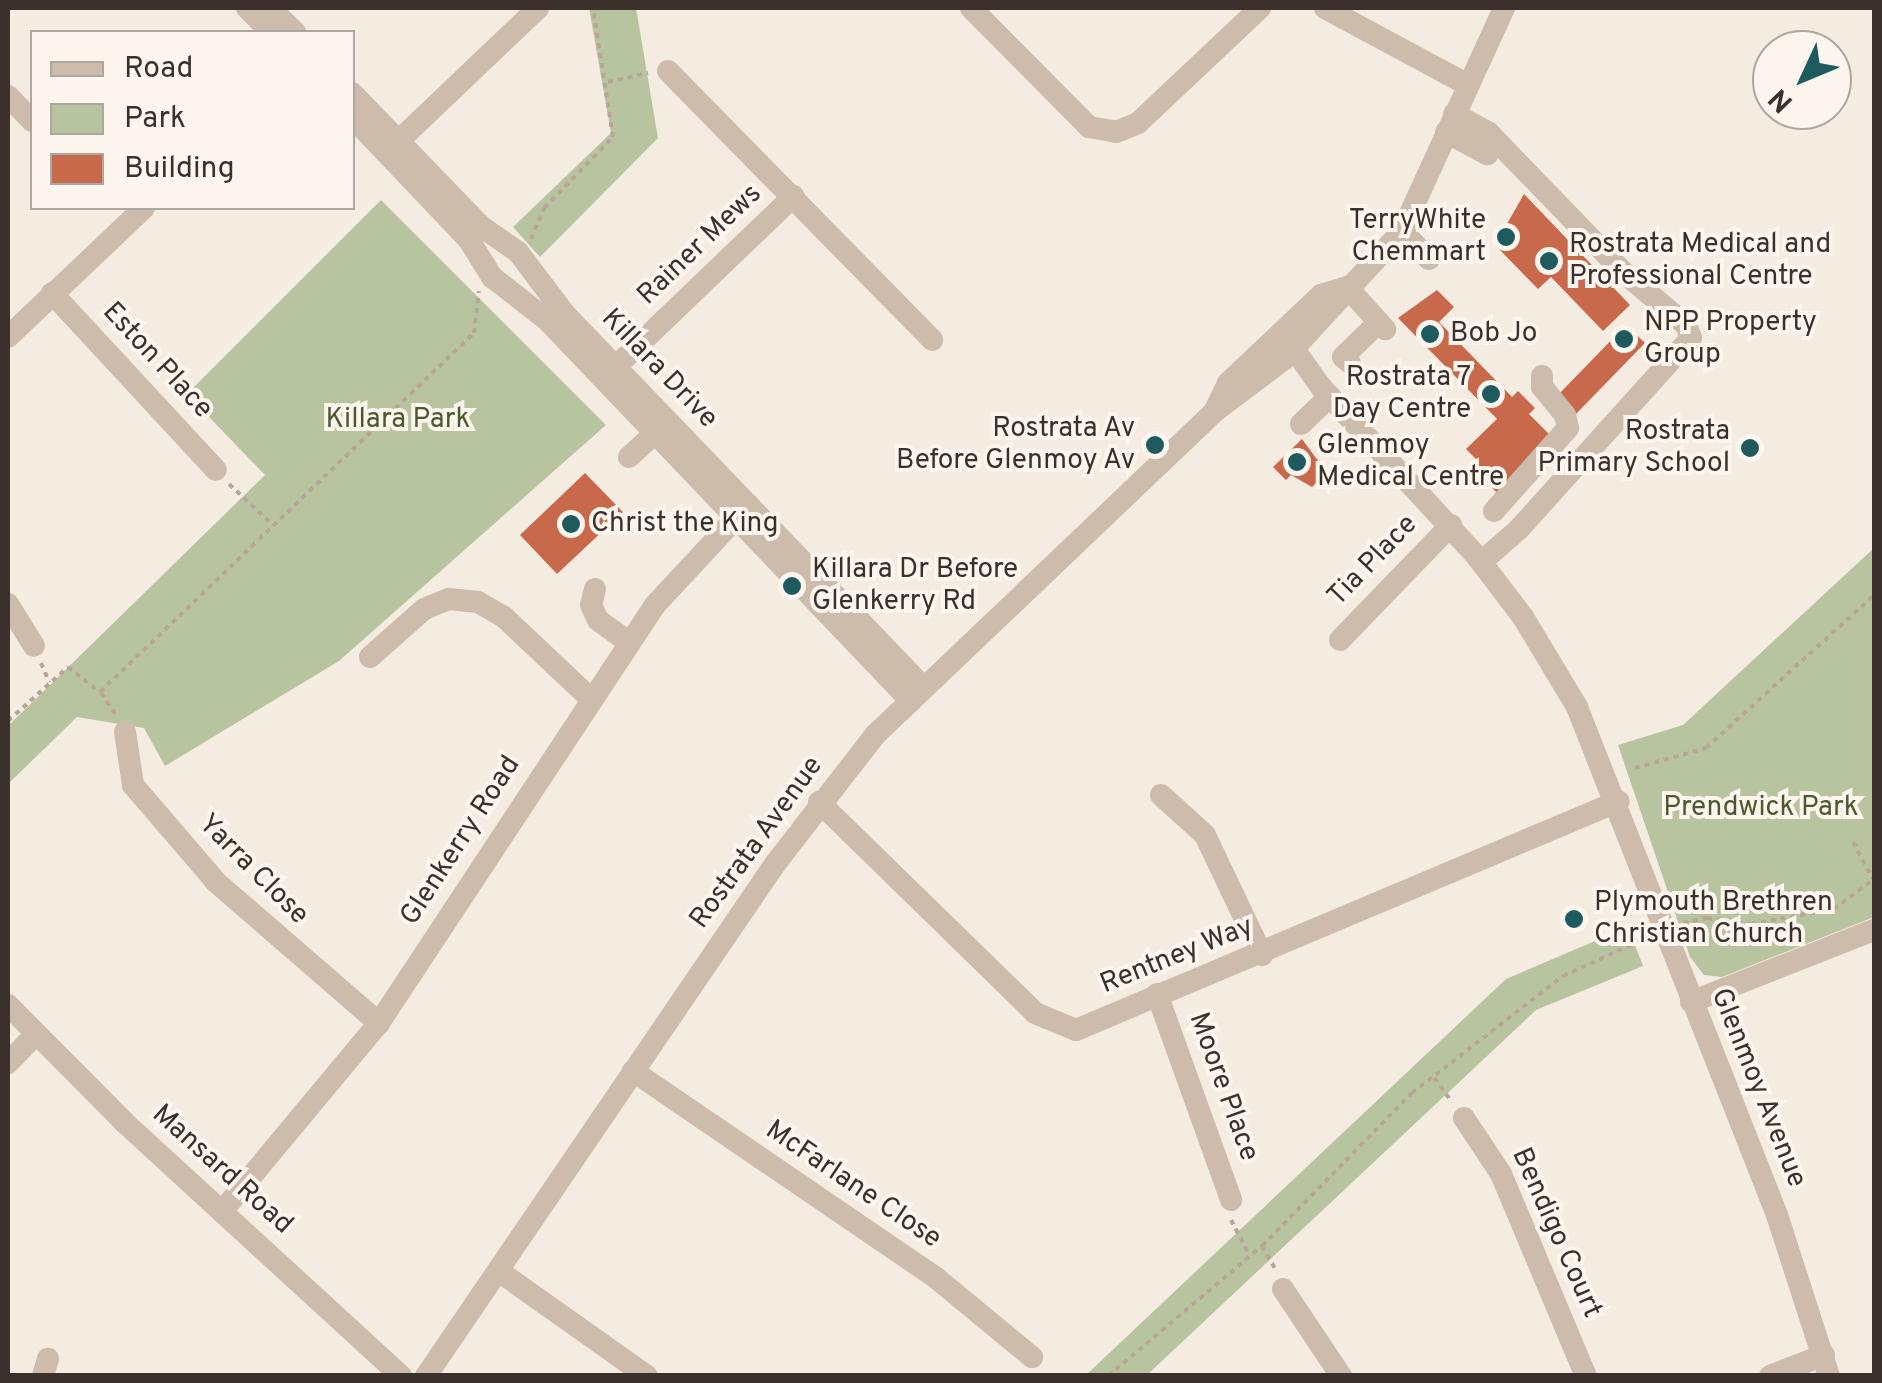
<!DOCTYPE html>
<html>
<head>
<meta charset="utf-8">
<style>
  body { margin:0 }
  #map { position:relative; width:1882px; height:1383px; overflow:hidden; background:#f4ebe1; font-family:Overpass,sans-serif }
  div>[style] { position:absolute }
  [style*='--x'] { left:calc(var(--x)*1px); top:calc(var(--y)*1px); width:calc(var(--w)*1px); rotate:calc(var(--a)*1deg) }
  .green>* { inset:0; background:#b8c4a0 }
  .building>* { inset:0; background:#c8694b }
  .path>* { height:4px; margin-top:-2px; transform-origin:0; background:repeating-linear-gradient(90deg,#b9a596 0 5px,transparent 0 10px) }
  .minor>* { height:22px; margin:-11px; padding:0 11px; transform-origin:11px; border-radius:11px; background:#cdbbac }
  .dots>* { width:28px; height:28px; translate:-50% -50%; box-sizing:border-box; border:5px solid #fbf5ee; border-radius:50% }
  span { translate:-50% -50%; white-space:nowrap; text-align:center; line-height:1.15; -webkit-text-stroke:8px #fbf5ee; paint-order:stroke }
  .poi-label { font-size:28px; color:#3b302b }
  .right { translate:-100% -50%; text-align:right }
  .left { translate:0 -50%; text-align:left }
  .street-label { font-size:28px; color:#3b302b }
  .park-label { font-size:28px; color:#4a5a2e }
  .frame { position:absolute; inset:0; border:10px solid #3b302b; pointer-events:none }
  .legend { position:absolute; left:30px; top:30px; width:325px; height:180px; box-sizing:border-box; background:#fbf5ee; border:2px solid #aea6a0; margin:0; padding:12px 18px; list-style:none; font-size:30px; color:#3b302b }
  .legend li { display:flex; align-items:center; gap:20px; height:50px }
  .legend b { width:50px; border:2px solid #aea6a0 }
  .north { position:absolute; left:1752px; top:30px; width:100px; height:100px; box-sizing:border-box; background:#fbf5ee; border:2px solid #aea6a0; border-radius:50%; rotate:226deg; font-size:28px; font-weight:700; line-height:40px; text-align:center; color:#3b302b }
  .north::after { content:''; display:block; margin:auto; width:35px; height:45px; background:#1f5a5e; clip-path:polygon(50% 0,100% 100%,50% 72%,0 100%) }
</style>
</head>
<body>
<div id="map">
  <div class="green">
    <div style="clip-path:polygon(589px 8px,636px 8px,658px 138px,540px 257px,513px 227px,611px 133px)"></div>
    <div style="clip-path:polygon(381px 200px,606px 425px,339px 661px,165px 766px,144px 728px,77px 717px,8px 784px,8px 726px,265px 475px,187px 394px)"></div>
    <div style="clip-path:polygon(1874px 548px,1874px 917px,1722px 977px,1704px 975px,1690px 957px,1618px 745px,1683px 725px)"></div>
    <div style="clip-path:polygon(1628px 927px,1643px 966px,1536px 1010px,1147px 1375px,1086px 1375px,1506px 979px)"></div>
  </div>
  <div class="building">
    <div style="clip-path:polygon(1524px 194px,1630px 305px,1603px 331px,1551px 277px,1538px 289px,1495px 245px)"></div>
    <div style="clip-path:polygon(1437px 290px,1454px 307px,1439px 322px,1512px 397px,1518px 391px,1535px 408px,1529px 414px,1549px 434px,1497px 493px,1472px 467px,1478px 461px,1466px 449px,1497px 419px,1398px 318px)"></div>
    <div style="clip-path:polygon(1626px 325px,1645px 343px,1573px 417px,1555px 398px)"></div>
    <div style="clip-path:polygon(1302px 439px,1327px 473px,1312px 487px,1291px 475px,1286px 480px,1273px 467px)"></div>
    <div style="clip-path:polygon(585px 473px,623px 512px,557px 574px,520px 535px)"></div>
  </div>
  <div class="path">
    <div style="--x:608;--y:82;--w:41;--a:-12.7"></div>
    <div style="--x:531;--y:239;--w:34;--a:-67"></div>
    <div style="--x:544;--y:208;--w:99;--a:-45.8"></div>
    <div style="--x:613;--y:137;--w:131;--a:-98.8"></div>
    <div style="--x:229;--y:484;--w:60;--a:43"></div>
    <div style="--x:41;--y:663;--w:21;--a:67"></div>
    <div style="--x:101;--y:693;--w:25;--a:56"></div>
    <div style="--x:8;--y:721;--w:81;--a:-42"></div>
    <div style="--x:68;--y:667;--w:41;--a:38"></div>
    <div style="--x:100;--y:692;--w:518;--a:-43.83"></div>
    <div style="--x:474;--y:333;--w:42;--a:-83.2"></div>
    <div style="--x:1635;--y:768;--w:74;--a:-15.7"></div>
    <div style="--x:1706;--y:748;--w:227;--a:-42.3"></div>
    <div style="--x:1853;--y:842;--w:42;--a:61.6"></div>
    <div style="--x:1683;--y:923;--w:25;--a:-12"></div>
    <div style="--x:1707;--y:918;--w:44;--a:7.8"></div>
    <div style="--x:1751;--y:924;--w:84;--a:-10.2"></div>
    <div style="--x:1834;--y:909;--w:50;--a:-36.9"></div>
    <div style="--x:1434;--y:1078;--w:30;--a:53"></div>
    <div style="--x:1231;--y:1220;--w:40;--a:62"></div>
    <div style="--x:1262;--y:1246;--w:30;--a:60"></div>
    <div style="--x:1108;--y:1376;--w:202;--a:-40.2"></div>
    <div style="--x:1262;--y:1246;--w:214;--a:-45.6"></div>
    <div style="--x:1412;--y:1093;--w:191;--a:-37.8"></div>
    <div style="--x:1563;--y:976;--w:94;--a:-24.6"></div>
  </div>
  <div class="minor">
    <div style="--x:247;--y:8;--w:34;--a:45"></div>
    <div style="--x:270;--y:8;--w:35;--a:44"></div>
    <div style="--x:971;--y:8;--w:168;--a:45.2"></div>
    <div style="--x:1089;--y:127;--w:27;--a:10"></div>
    <div style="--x:1116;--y:132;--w:24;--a:-22"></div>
    <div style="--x:1138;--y:123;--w:168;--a:-43.3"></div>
    <div style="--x:1325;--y:8;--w:162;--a:28.3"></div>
    <div style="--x:668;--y:71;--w:377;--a:45.5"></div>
    <div style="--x:352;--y:93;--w:187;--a:45.9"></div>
    <div style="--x:482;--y:227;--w:44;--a:34.8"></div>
    <div style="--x:518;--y:252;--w:76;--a:53"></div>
    <div style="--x:564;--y:313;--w:520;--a:46.17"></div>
    <div style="--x:8;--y:96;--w:35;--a:46"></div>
    <div style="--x:1454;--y:114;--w:38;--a:28"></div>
    <div style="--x:1488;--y:132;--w:193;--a:46"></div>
    <div style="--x:1622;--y:271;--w:84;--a:40.2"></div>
    <div style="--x:1686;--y:325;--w:14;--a:69"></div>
    <div style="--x:1691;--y:338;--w:258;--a:132"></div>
    <div style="--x:1518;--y:530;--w:49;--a:139.1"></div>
    <div style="--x:352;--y:117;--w:170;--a:46.4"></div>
    <div style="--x:469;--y:240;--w:44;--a:58.1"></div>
    <div style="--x:492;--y:277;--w:70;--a:38"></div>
    <div style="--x:547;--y:320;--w:527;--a:46.31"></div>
    <div style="--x:1446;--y:132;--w:47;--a:28.2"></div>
    <div style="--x:389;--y:150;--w:206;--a:-43.6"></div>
    <div style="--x:1402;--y:231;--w:39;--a:46"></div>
    <div style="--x:1347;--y:287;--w:57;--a:47.9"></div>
    <div style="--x:52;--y:293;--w:241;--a:47.2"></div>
    <div style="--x:1282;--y:332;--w:67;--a:54.7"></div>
    <div style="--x:1321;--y:387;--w:232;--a:47.4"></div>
    <div style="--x:1478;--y:558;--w:74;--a:52.7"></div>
    <div style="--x:1523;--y:617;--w:105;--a:59"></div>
    <div style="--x:1577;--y:707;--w:546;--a:68.51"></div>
    <div style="--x:1777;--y:1215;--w:169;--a:72.1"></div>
    <div style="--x:8;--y:337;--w:187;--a:-43.5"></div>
    <div style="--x:1350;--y:363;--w:9;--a:-139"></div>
    <div style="--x:1343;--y:357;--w:50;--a:-44.2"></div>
    <div style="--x:606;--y:376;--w:260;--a:-43.8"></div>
    <div style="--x:1214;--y:412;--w:32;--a:-64"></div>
    <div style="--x:1228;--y:383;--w:128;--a:-43.4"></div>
    <div style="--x:1321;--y:295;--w:27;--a:-17"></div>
    <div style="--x:1301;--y:424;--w:40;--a:-44"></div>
    <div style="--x:629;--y:457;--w:52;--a:-42.6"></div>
    <div style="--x:1494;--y:511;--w:111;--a:-48.3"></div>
    <div style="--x:1568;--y:428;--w:13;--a:-103"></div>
    <div style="--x:1565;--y:415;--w:36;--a:-129"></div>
    <div style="--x:1542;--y:387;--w:11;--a:-90"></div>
    <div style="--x:595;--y:589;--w:16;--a:104"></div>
    <div style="--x:591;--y:605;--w:17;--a:65"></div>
    <div style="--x:598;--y:620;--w:37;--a:36"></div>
    <div style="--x:8;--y:604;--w:49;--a:58.2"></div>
    <div style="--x:1340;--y:640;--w:160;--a:-46"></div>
    <div style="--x:370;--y:657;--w:72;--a:-41.6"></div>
    <div style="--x:424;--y:609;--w:27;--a:-22"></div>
    <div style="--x:449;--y:599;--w:29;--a:6"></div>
    <div style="--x:478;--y:602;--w:30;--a:30"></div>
    <div style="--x:504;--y:617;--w:118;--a:43.3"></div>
    <div style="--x:125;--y:732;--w:54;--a:81.4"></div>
    <div style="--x:133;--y:785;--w:128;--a:49.4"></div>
    <div style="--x:216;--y:882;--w:216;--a:40.9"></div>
    <div style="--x:1161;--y:795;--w:59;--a:42.3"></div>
    <div style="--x:1205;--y:835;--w:133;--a:64.6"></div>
    <div style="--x:819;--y:802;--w:302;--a:44.3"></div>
    <div style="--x:1035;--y:1013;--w:44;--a:22.5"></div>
    <div style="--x:1076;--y:1030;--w:589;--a:-22.87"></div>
    <div style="--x:1157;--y:994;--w:219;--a:70.2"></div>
    <div style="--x:1691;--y:1002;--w:197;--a:-21.5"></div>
    <div style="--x:8;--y:1005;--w:165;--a:45.2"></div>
    <div style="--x:124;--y:1122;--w:376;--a:42.5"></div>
    <div style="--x:8;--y:1063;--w:39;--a:-46"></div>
    <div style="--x:633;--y:1071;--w:366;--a:34.3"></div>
    <div style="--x:935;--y:1277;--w:126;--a:39.5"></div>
    <div style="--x:1464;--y:1118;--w:67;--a:56.5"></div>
    <div style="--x:1501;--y:1174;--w:219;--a:67.2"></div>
    <div style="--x:224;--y:1209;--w:242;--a:-50.2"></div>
    <div style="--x:379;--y:1023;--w:501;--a:-56.56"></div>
    <div style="--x:655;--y:605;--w:137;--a:-47.1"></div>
    <div style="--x:500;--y:1272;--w:180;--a:35.3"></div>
    <div style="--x:1283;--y:1289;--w:105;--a:56.3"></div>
    <div style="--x:43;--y:1376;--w:18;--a:-74"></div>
    <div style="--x:426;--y:1376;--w:620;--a:-55.72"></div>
    <div style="--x:775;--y:864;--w:163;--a:-52.2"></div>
    <div style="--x:875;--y:735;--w:468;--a:-43.6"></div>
    <div style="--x:1214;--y:412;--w:88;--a:-37.1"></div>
    <div style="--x:1284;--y:359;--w:174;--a:-47.3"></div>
    <div style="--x:1402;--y:231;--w:245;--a:-65.4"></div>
    <div style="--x:1770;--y:1376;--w:58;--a:-21.3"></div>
  </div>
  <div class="dots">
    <div style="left:1506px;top:237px;background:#1f5a5e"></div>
    <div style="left:1549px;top:261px;background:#1f5a5e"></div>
    <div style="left:1430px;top:334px;background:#1f5a5e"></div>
    <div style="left:1624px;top:339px;background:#1f5a5e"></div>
    <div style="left:1491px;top:394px;background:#1f5a5e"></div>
    <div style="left:1155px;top:445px;background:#1f5a5e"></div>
    <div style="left:1750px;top:448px;background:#1f5a5e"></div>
    <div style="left:1297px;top:462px;background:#1f5a5e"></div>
    <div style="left:571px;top:524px;background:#1f5a5e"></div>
    <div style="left:792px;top:586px;background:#1f5a5e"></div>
    <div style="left:1574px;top:919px;background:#1f5a5e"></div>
  </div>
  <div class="poi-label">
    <span class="right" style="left:1486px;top:237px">TerryWhite<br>Chemmart</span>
    <span class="left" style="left:1569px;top:261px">Rostrata Medical and<br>Professional Centre</span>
    <span class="left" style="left:1644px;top:339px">NPP Property<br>Group</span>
    <span class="left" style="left:1450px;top:334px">Bob Jo</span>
    <span class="right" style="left:1471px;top:394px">Rostrata 7<br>Day Centre</span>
    <span class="right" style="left:1135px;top:445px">Rostrata Av<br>Before Glenmoy Av</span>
    <span class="right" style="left:1730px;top:448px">Rostrata<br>Primary School</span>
    <span class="left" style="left:1317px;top:462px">Glenmoy<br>Medical Centre</span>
    <span class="left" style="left:591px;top:524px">Christ the King</span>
    <span class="left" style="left:812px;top:586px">Killara Dr Before<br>Glenkerry Rd</span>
    <span class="left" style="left:1594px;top:919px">Plymouth Brethren<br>Christian Church</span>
  </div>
  <div class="street-label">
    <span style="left:700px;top:245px;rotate:-44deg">Rainer Mews</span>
    <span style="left:157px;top:361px;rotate:47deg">Eston Place</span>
    <span style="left:659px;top:369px;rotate:46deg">Killara Drive</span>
    <span style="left:1373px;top:561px;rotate:-46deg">Tia Place</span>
    <span style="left:461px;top:841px;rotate:-57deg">Glenkerry Road</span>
    <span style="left:757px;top:843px;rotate:-54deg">Rostrata Avenue</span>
    <span style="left:253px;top:870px;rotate:45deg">Yarra Close</span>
    <span style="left:1177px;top:956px;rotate:-22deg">Rentney Way</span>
    <span style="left:1223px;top:1087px;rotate:70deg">Moore Place</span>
    <span style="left:1758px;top:1088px;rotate:68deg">Glenmoy Avenue</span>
    <span style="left:222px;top:1170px;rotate:42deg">Mansard Road</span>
    <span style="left:853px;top:1185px;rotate:34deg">McFarlane Close</span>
    <span style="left:1556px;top:1233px;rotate:66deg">Bendigo Court</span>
  </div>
  <div class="park-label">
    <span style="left:398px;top:420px">Killara Park</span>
    <span style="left:1761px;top:808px">Prendwick Park</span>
  </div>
  <div class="frame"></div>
  <ul class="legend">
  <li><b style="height:12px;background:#cdbbac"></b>Road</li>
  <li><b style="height:28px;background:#b8c4a0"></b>Park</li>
  <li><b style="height:28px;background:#c8694b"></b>Building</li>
  </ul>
  <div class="north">N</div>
</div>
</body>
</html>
